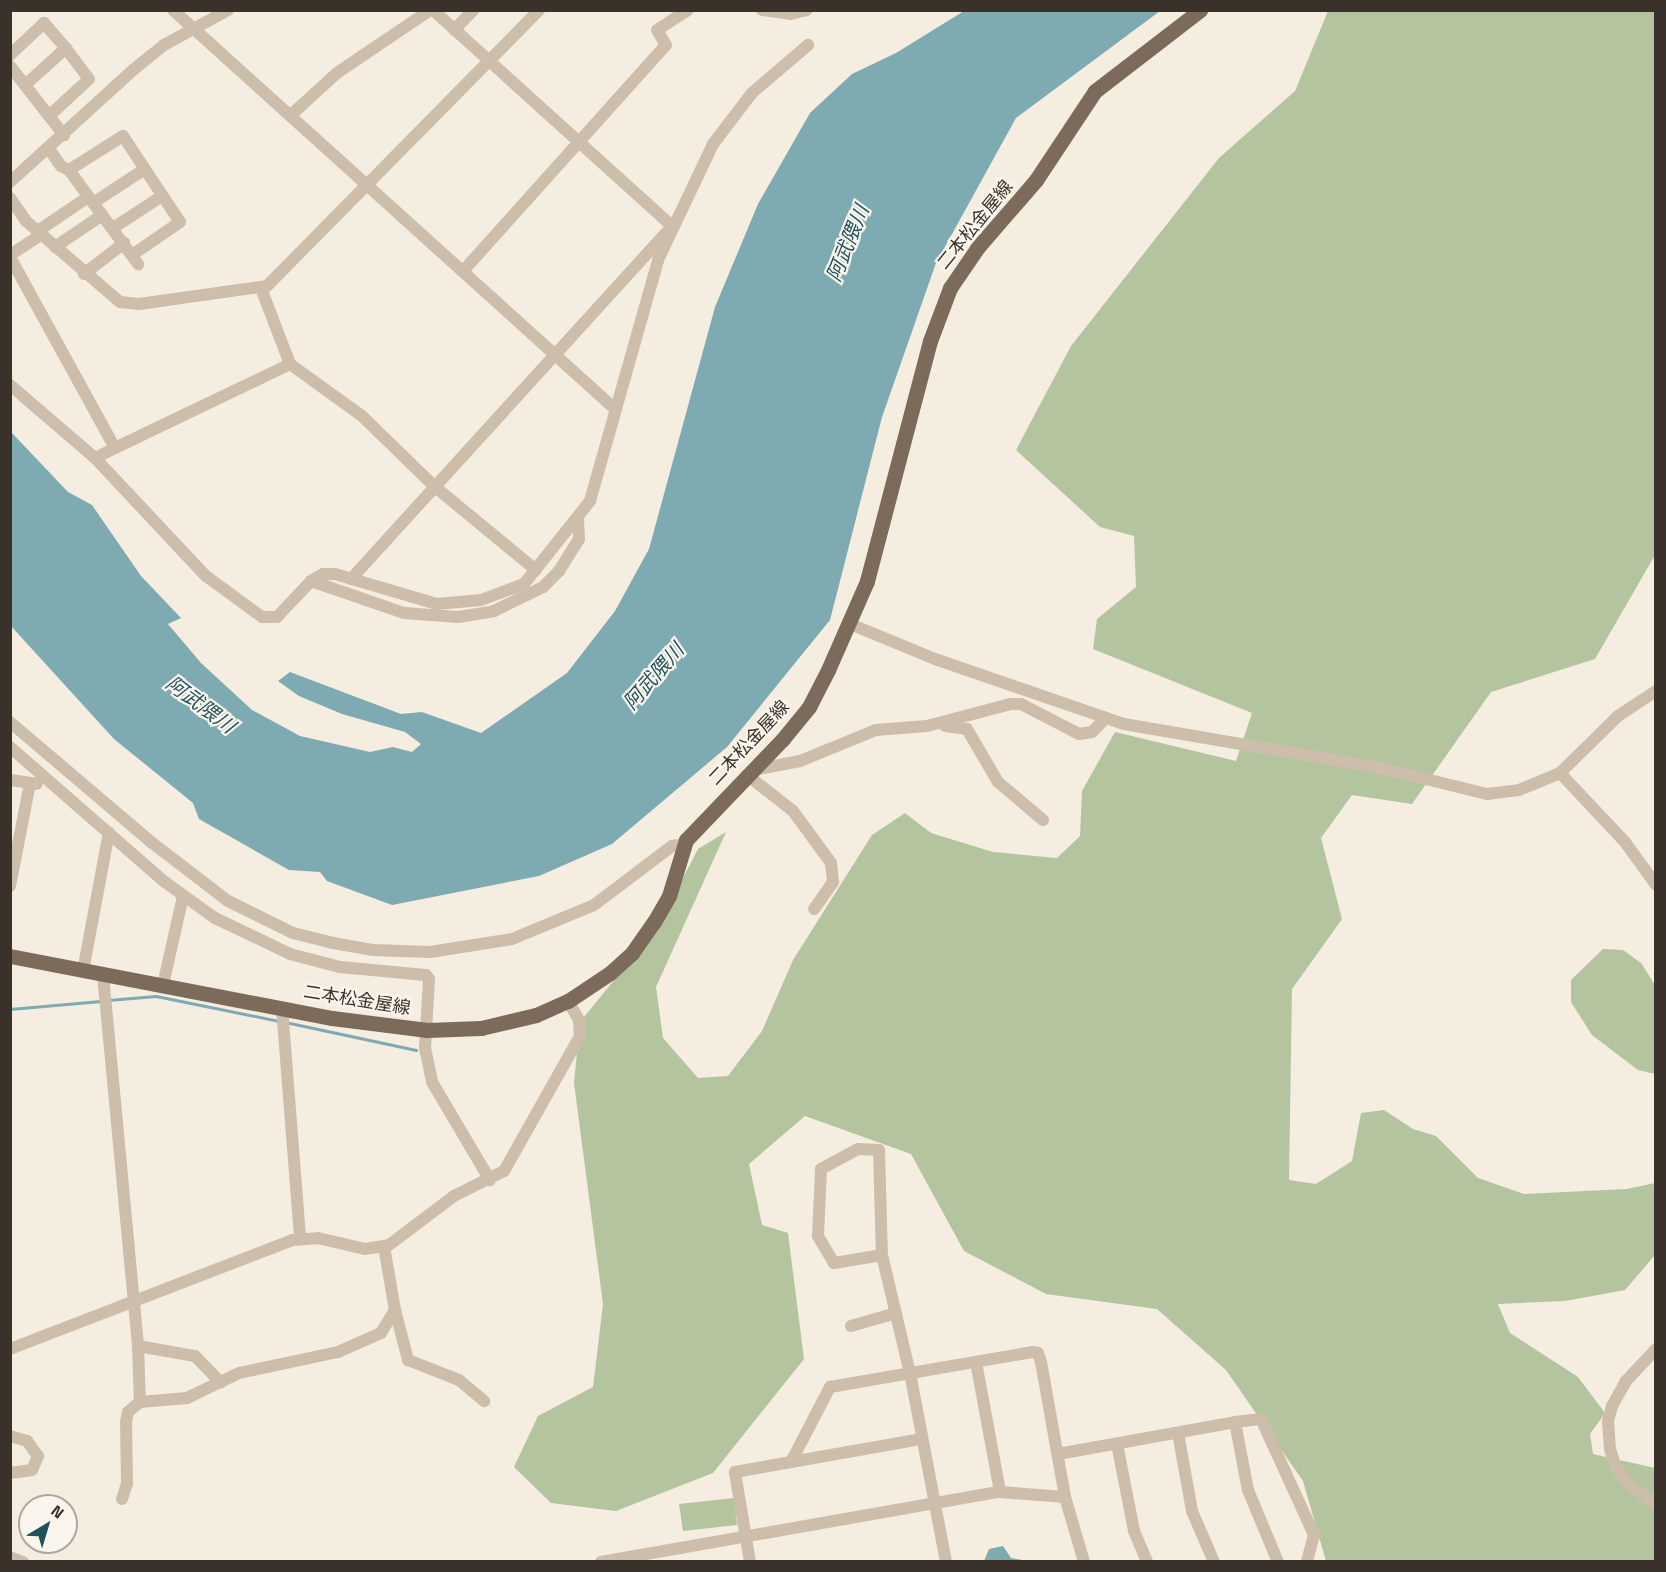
<!DOCTYPE html>
<html>
<head>
<meta charset="utf-8">
<style>
  body { margin:0 }
  #map { position:relative; width:1666px; height:1572px; overflow:hidden; background:#f4ede0; font-family:"Titillium Web","Noto Sans JP",sans-serif }
  div>[style] { position:absolute }
  [style*='--x'] { left:calc(var(--x)*1px); top:calc(var(--y)*1px); width:calc(var(--w)*1px); rotate:calc(var(--a)*1deg) }
  .green>* { inset:0; background:#b3c49f }
  .water>* { inset:0; background:#7eaab2 }
  .stream>* { height:3px; margin:-1.5px; padding:0 1.5px; transform-origin:1.5px; border-radius:1.5px; background:#7eaab2 }
  .minor>* { height:12px; margin:-6px; padding:0 6px; transform-origin:6px; border-radius:6px; background:#cdbeab }
  .major>* { height:15px; margin:-7.5px; padding:0 7.5px; transform-origin:7.5px; border-radius:7.5px; background:#7c6a5b }
  span { translate:-50% -50%; white-space:nowrap; text-align:center; line-height:1.15; -webkit-text-stroke:4.5px #fbf6ed; paint-order:stroke }
  .street-label { font-size:18px; color:#3a312a }
  .water-label { font-size:20px; color:#1e525d; font-style:italic }
  .frame { position:absolute; inset:0; border:12px solid #3a312a; pointer-events:none }
  .north { position:absolute; left:18px; top:1494px; width:60px; height:60px; box-sizing:border-box; background:#fbf6ed; border:2px solid #aea79f; border-radius:50%; rotate:38deg; font-size:16px; font-weight:700; line-height:24px; text-align:center; color:#3a312a }
  .north::after { content:''; display:block; margin:auto; width:21px; height:27px; background:#1e525d; clip-path:polygon(50% 0,100% 100%,50% 72%,0 100%) }
</style>
</head>
<body>
<div id="map">
  <div class="green">
    <div style="clip-path:polygon(1328px 11px,1655px 11px,1655px 555px,1595px 659px,1491px 692px,1412px 804px,1352px 795px,1321px 838px,1342px 919px,1292px 989px,1289px 1180px,1316px 1184px,1352px 1161px,1361px 1113px,1384px 1110px,1413px 1129px,1436px 1136px,1478px 1178px,1524px 1194px,1627px 1189px,1655px 1183px,1655px 1255px,1625px 1290px,1565px 1301px,1498px 1304px,1510px 1333px,1578px 1377px,1605px 1413px,1590px 1434px,1593px 1454px,1655px 1468px,1655px 1561px,1326px 1561px,1303px 1481px,1226px 1370px,1157px 1309px,1046px 1294px,964px 1251px,911px 1154px,805px 1116px,749px 1164px,762px 1225px,788px 1233px,804px 1359px,713px 1473px,616px 1511px,551px 1503px,514px 1467px,538px 1416px,593px 1387px,603px 1304px,574px 1083px,580px 1022px,658px 926px,698px 849px,726px 832px,656px 987px,663px 1038px,698px 1078px,728px 1076px,762px 1031px,793px 960px,872px 835px,905px 813px,931px 833px,993px 852px,1057px 858px,1080px 836px,1082px 791px,1115px 732px,1236px 761px,1252px 713px,1093px 649px,1097px 619px,1136px 587px,1134px 536px,1100px 527px,1016px 450px,1071px 346px,1219px 158px,1295px 91px)"></div>
    <div style="clip-path:polygon(1603px 949px,1623px 950px,1641px 963px,1655px 985px,1655px 1074px,1638px 1070px,1592px 1035px,1571px 1002px,1571px 980px)"></div>
    <div style="clip-path:polygon(734px 1498px,737px 1525px,683px 1531px,679px 1504px)"></div>
  </div>
  <div class="water">
    <div style="clip-path:polygon(964px 11px,1160px 11px,1016px 118px,936px 263px,882px 417px,830px 620px,727px 747px,612px 844px,539px 876px,392px 905px,327px 881px,320px 872px,289px 870px,199px 819px,193px 803px,114px 739px,11px 626px,11px 432px,68px 492px,92px 505px,141px 576px,181px 618px,168px 624px,201px 663px,252px 710px,300px 736px,370px 752px,393px 747px,412px 752px,421px 744px,405px 732px,342px 714px,299px 696px,278px 681px,290px 672px,401px 714px,422px 712px,481px 733px,567px 673px,615px 611px,649px 549px,715px 307px,758px 204px,810px 113px,852px 74px,896px 53px)"></div>
    <div style="clip-path:polygon(1003px 1546px,1011px 1558px,1028px 1561px,984px 1561px,989px 1549px)"></div>
  </div>
  <div class="stream">
    <div style="--x:108;--y:1000;--w:48;--a:-4.8"></div>
    <div style="--x:156;--y:996;--w:126;--a:11.5"></div>
    <div style="--x:10;--y:1009;--w:91;--a:-5"></div>
    <div style="--x:285;--y:1022;--w:134;--a:12.1"></div>
  </div>
  <div class="minor">
    <div style="--x:173;--y:10;--w:595;--a:42.07"></div>
    <div style="--x:762;--y:10;--w:28;--a:8"></div>
    <div style="--x:790;--y:14;--w:17;--a:-13"></div>
    <div style="--x:454;--y:30;--w:28;--a:-46"></div>
    <div style="--x:10;--y:55;--w:47;--a:-43.3"></div>
    <div style="--x:44;--y:23;--w:33;--a:49"></div>
    <div style="--x:66;--y:48;--w:55;--a:137.9"></div>
    <div style="--x:10;--y:66;--w:88;--a:52"></div>
    <div style="--x:291;--y:115;--w:62;--a:-42.4"></div>
    <div style="--x:337;--y:73;--w:112;--a:-34.1"></div>
    <div style="--x:49;--y:116;--w:54;--a:-42.8"></div>
    <div style="--x:89;--y:79;--w:39;--a:-127"></div>
    <div style="--x:49;--y:149;--w:21;--a:55"></div>
    <div style="--x:61;--y:166;--w:9;--a:27"></div>
    <div style="--x:69;--y:170;--w:117;--a:53.7"></div>
    <div style="--x:69;--y:170;--w:64;--a:-32.2"></div>
    <div style="--x:123;--y:136;--w:103;--a:56.5"></div>
    <div style="--x:180;--y:222;--w:58;--a:145.5"></div>
    <div style="--x:10;--y:182;--w:166;--a:-42.3"></div>
    <div style="--x:133;--y:70;--w:40;--a:-39"></div>
    <div style="--x:164;--y:45;--w:73;--a:-28.7"></div>
    <div style="--x:10;--y:198;--w:28;--a:55"></div>
    <div style="--x:26;--y:221;--w:124;--a:40.8"></div>
    <div style="--x:120;--y:302;--w:19;--a:6"></div>
    <div style="--x:139;--y:304;--w:129;--a:-8"></div>
    <div style="--x:267;--y:286;--w:388;--a:-45.4"></div>
    <div style="--x:93;--y:203;--w:62;--a:-33.2"></div>
    <div style="--x:113;--y:228;--w:59;--a:-33.1"></div>
    <div style="--x:38;--y:231;--w:60;--a:-34.2"></div>
    <div style="--x:55;--y:247;--w:57;--a:-34.2"></div>
    <div style="--x:10;--y:255;--w:38;--a:-33"></div>
    <div style="--x:10;--y:257;--w:218;--a:61.2"></div>
    <div style="--x:115;--y:448;--w:22;--a:153"></div>
    <div style="--x:95;--y:458;--w:112;--a:-139.3"></div>
    <div style="--x:464;--y:270;--w:302;--a:-48.1"></div>
    <div style="--x:666;--y:45;--w:17;--a:-121"></div>
    <div style="--x:657;--y:30;--w:37;--a:-33"></div>
    <div style="--x:84;--y:274;--w:51;--a:-37.8"></div>
    <div style="--x:290;--y:364;--w:89;--a:35.8"></div>
    <div style="--x:362;--y:416;--w:100;--a:44.2"></div>
    <div style="--x:434;--y:486;--w:132;--a:39.5"></div>
    <div style="--x:115;--y:448;--w:194;--a:-25.6"></div>
    <div style="--x:290;--y:364;--w:81;--a:-110.9"></div>
    <div style="--x:95;--y:458;--w:162;--a:46.8"></div>
    <div style="--x:206;--y:576;--w:69;--a:36.2"></div>
    <div style="--x:262;--y:617;--w:15;--a:0"></div>
    <div style="--x:277;--y:617;--w:50;--a:-46.6"></div>
    <div style="--x:311;--y:581;--w:14;--a:-30"></div>
    <div style="--x:323;--y:574;--w:12;--a:0"></div>
    <div style="--x:335;--y:574;--w:106;--a:16.4"></div>
    <div style="--x:437;--y:604;--w:44;--a:-5.2"></div>
    <div style="--x:481;--y:600;--w:46;--a:-20.4"></div>
    <div style="--x:524;--y:584;--w:106;--a:-51.5"></div>
    <div style="--x:590;--y:501;--w:250;--a:-74.2"></div>
    <div style="--x:658;--y:260;--w:128;--a:-64.6"></div>
    <div style="--x:713;--y:144;--w:64;--a:-52.6"></div>
    <div style="--x:752;--y:93;--w:74;--a:-40.6"></div>
    <div style="--x:351;--y:579;--w:477;--a:-47.7"></div>
    <div style="--x:672;--y:226;--w:322;--a:-137.9"></div>
    <div style="--x:311;--y:581;--w:98;--a:19"></div>
    <div style="--x:404;--y:613;--w:54;--a:4.2"></div>
    <div style="--x:458;--y:617;--w:36;--a:-9"></div>
    <div style="--x:494;--y:611;--w:55;--a:-26.1"></div>
    <div style="--x:543;--y:587;--w:23;--a:-45"></div>
    <div style="--x:559;--y:571;--w:38;--a:-58"></div>
    <div style="--x:579;--y:539;--w:20;--a:-93"></div>
    <div style="--x:850;--y:624;--w:92;--a:22.4"></div>
    <div style="--x:935;--y:659;--w:200;--a:19"></div>
    <div style="--x:1124;--y:724;--w:261;--a:9.7"></div>
    <div style="--x:1381;--y:768;--w:109;--a:13.8"></div>
    <div style="--x:1487;--y:794;--w:32;--a:-7"></div>
    <div style="--x:1519;--y:790;--w:44;--a:-22.5"></div>
    <div style="--x:1560;--y:773;--w:81;--a:-44.5"></div>
    <div style="--x:1618;--y:716;--w:45;--a:-33.3"></div>
    <div style="--x:10;--y:722;--w:185;--a:40.4"></div>
    <div style="--x:151;--y:842;--w:97;--a:37.5"></div>
    <div style="--x:228;--y:901;--w:72;--a:26.2"></div>
    <div style="--x:293;--y:933;--w:41;--a:14"></div>
    <div style="--x:333;--y:943;--w:41;--a:9.9"></div>
    <div style="--x:373;--y:950;--w:57;--a:2"></div>
    <div style="--x:430;--y:952;--w:83;--a:-9"></div>
    <div style="--x:512;--y:939;--w:89;--a:-22.5"></div>
    <div style="--x:594;--y:905;--w:98;--a:-37.1"></div>
    <div style="--x:672;--y:846;--w:13;--a:-9"></div>
    <div style="--x:945;--y:726;--w:22;--a:8"></div>
    <div style="--x:967;--y:729;--w:61;--a:59.7"></div>
    <div style="--x:998;--y:782;--w:59;--a:40.2"></div>
    <div style="--x:10;--y:747;--w:206;--a:41.1"></div>
    <div style="--x:165;--y:882;--w:62;--a:35.8"></div>
    <div style="--x:215;--y:918;--w:83;--a:25.6"></div>
    <div style="--x:290;--y:954;--w:52;--a:14.6"></div>
    <div style="--x:340;--y:967;--w:86;--a:5.3"></div>
    <div style="--x:426;--y:975;--w:5;--a:53"></div>
    <div style="--x:429;--y:979;--w:69;--a:93.3"></div>
    <div style="--x:425;--y:1048;--w:35;--a:78"></div>
    <div style="--x:432;--y:1082;--w:114;--a:59.4"></div>
    <div style="--x:753;--y:770;--w:48;--a:-10.8"></div>
    <div style="--x:800;--y:761;--w:82;--a:-22.2"></div>
    <div style="--x:876;--y:730;--w:51;--a:-4.5"></div>
    <div style="--x:927;--y:726;--w:87;--a:-14.7"></div>
    <div style="--x:1011;--y:704;--w:10;--a:0"></div>
    <div style="--x:1021;--y:704;--w:65;--a:27.3"></div>
    <div style="--x:1079;--y:734;--w:13;--a:-9"></div>
    <div style="--x:1092;--y:732;--w:20;--a:-45"></div>
    <div style="--x:1560;--y:773;--w:95;--a:46.7"></div>
    <div style="--x:1625;--y:842;--w:53;--a:54.2"></div>
    <div style="--x:747;--y:775;--w:58;--a:38"></div>
    <div style="--x:793;--y:811;--w:64;--a:53.8"></div>
    <div style="--x:831;--y:863;--w:19;--a:84"></div>
    <div style="--x:833;--y:882;--w:33;--a:125"></div>
    <div style="--x:10;--y:780;--w:27;--a:8"></div>
    <div style="--x:10;--y:886;--w:105;--a:-79"></div>
    <div style="--x:83;--y:971;--w:141;--a:-79.4"></div>
    <div style="--x:103;--y:975;--w:373;--a:84.6"></div>
    <div style="--x:138;--y:1346;--w:56;--a:88"></div>
    <div style="--x:140;--y:1402;--w:47;--a:-4.9"></div>
    <div style="--x:187;--y:1398;--w:58;--a:-25.7"></div>
    <div style="--x:239;--y:1373;--w:101;--a:-12"></div>
    <div style="--x:338;--y:1352;--w:47;--a:-23.8"></div>
    <div style="--x:381;--y:1333;--w:27;--a:-59"></div>
    <div style="--x:395;--y:1310;--w:65;--a:-99.8"></div>
    <div style="--x:163;--y:985;--w:91;--a:-77.3"></div>
    <div style="--x:282;--y:1008;--w:232;--a:85.5"></div>
    <div style="--x:882;--y:1255;--w:49;--a:170.5"></div>
    <div style="--x:834;--y:1263;--w:31;--a:-121"></div>
    <div style="--x:818;--y:1236;--w:67;--a:-87.4"></div>
    <div style="--x:821;--y:1169;--w:42;--a:-28.4"></div>
    <div style="--x:858;--y:1149;--w:21;--a:3"></div>
    <div style="--x:879;--y:1150;--w:105;--a:88.4"></div>
    <div style="--x:882;--y:1255;--w:121;--a:76.7"></div>
    <div style="--x:910;--y:1373;--w:192;--a:79.2"></div>
    <div style="--x:395;--y:1310;--w:52;--a:75.4"></div>
    <div style="--x:408;--y:1360;--w:55;--a:21.4"></div>
    <div style="--x:459;--y:1380;--w:33;--a:40"></div>
    <div style="--x:851;--y:1326;--w:47;--a:-16.1"></div>
    <div style="--x:138;--y:1346;--w:58;--a:10"></div>
    <div style="--x:195;--y:1356;--w:37;--a:46"></div>
    <div style="--x:10;--y:1349;--w:302;--a:-21.1"></div>
    <div style="--x:292;--y:1240;--w:26;--a:-4"></div>
    <div style="--x:318;--y:1238;--w:48;--a:13.2"></div>
    <div style="--x:365;--y:1249;--w:24;--a:-9"></div>
    <div style="--x:389;--y:1245;--w:81;--a:-37"></div>
    <div style="--x:454;--y:1196;--w:56;--a:-26.6"></div>
    <div style="--x:504;--y:1171;--w:155;--a:-60.6"></div>
    <div style="--x:580;--y:1036;--w:16;--a:-94"></div>
    <div style="--x:579;--y:1020;--w:22;--a:-120"></div>
    <div style="--x:1656;--y:1349;--w:44;--a:133.2"></div>
    <div style="--x:1626;--y:1381;--w:29;--a:119"></div>
    <div style="--x:1612;--y:1406;--w:16;--a:105"></div>
    <div style="--x:1608;--y:1421;--w:28;--a:86"></div>
    <div style="--x:1610;--y:1449;--w:20;--a:72"></div>
    <div style="--x:1616;--y:1468;--w:19;--a:51"></div>
    <div style="--x:1628;--y:1483;--w:36;--a:38"></div>
    <div style="--x:976;--y:1362;--w:132;--a:79.5"></div>
    <div style="--x:1235;--y:1422;--w:26;--a:-7"></div>
    <div style="--x:1261;--y:1419;--w:128;--a:65.4"></div>
    <div style="--x:1314;--y:1535;--w:28;--a:105"></div>
    <div style="--x:1178;--y:1433;--w:79;--a:79.8"></div>
    <div style="--x:1192;--y:1511;--w:56;--a:66.7"></div>
    <div style="--x:10;--y:1436;--w:18;--a:16"></div>
    <div style="--x:27;--y:1441;--w:19;--a:54"></div>
    <div style="--x:38;--y:1456;--w:15;--a:113"></div>
    <div style="--x:32;--y:1470;--w:22;--a:172"></div>
    <div style="--x:1117;--y:1444;--w:89;--a:78.9"></div>
    <div style="--x:1134;--y:1531;--w:34;--a:67"></div>
    <div style="--x:1058;--y:1454;--w:180;--a:-10.2"></div>
    <div style="--x:1235;--y:1422;--w:69;--a:79.2"></div>
    <div style="--x:1248;--y:1490;--w:78;--a:67.4"></div>
    <div style="--x:791;--y:1462;--w:133;--a:-10"></div>
    <div style="--x:122;--y:1499;--w:16;--a:-72"></div>
    <div style="--x:127;--y:1484;--w:62;--a:-90.9"></div>
    <div style="--x:126;--y:1422;--w:10;--a:-79"></div>
    <div style="--x:128;--y:1412;--w:16;--a:-40"></div>
    <div style="--x:10;--y:1557;--w:14;--a:21"></div>
    <div style="--x:601;--y:1562;--w:405;--a:-10"></div>
    <div style="--x:1000;--y:1492;--w:65;--a:4.4"></div>
    <div style="--x:750;--y:1562;--w:91;--a:-99.5"></div>
    <div style="--x:735;--y:1472;--w:57;--a:-10.1"></div>
    <div style="--x:791;--y:1462;--w:85;--a:-62.5"></div>
    <div style="--x:830;--y:1387;--w:205;--a:-9.8"></div>
    <div style="--x:1032;--y:1352;--w:6;--a:9"></div>
    <div style="--x:1038;--y:1353;--w:9;--a:72"></div>
    <div style="--x:1041;--y:1362;--w:137;--a:79.9"></div>
    <div style="--x:1065;--y:1497;--w:68;--a:73.7"></div>
  </div>
  <div class="major">
    <div style="--x:10;--y:956;--w:328;--a:10.9"></div>
    <div style="--x:332;--y:1018;--w:96;--a:7.2"></div>
    <div style="--x:427;--y:1030;--w:54;--a:-2.1"></div>
    <div style="--x:481;--y:1028;--w:57;--a:-13.3"></div>
    <div style="--x:536;--y:1015;--w:35;--a:-24"></div>
    <div style="--x:568;--y:1001;--w:50;--a:-33.7"></div>
    <div style="--x:610;--y:973;--w:30;--a:-42"></div>
    <div style="--x:632;--y:953;--w:38;--a:-55"></div>
    <div style="--x:654;--y:922;--w:30;--a:-60"></div>
    <div style="--x:669;--y:896;--w:59;--a:-73.1"></div>
    <div style="--x:686;--y:840;--w:139;--a:-46.2"></div>
    <div style="--x:782;--y:740;--w:43;--a:-50.7"></div>
    <div style="--x:809;--y:707;--w:42;--a:-62.8"></div>
    <div style="--x:828;--y:670;--w:97;--a:-66.3"></div>
    <div style="--x:867;--y:581;--w:248;--a:-75.3"></div>
    <div style="--x:930;--y:341;--w:57;--a:-69.3"></div>
    <div style="--x:950;--y:288;--w:50;--a:-55.7"></div>
    <div style="--x:978;--y:247;--w:89;--a:-49.1"></div>
    <div style="--x:1036;--y:180;--w:107;--a:-56.5"></div>
    <div style="--x:1095;--y:91;--w:133;--a:-37.6"></div>
  </div>
  <div class="street-label">
    <span style="left:975px;top:225px;rotate:-51deg">二本松金屋線</span>
    <span style="left:749px;top:743px;rotate:-47deg">二本松金屋線</span>
    <span style="left:357px;top:1000px;rotate:9deg">二本松金屋線</span>
  </div>
  <div class="water-label">
    <span style="left:847px;top:243px;rotate:-68deg">阿武隈川</span>
    <span style="left:653px;top:676px;rotate:-49deg">阿武隈川</span>
    <span style="left:201px;top:704px;rotate:37deg">阿武隈川</span>
  </div>
  <div class="frame"></div>
  <div class="north">N</div>
</div>
</body>
</html>
